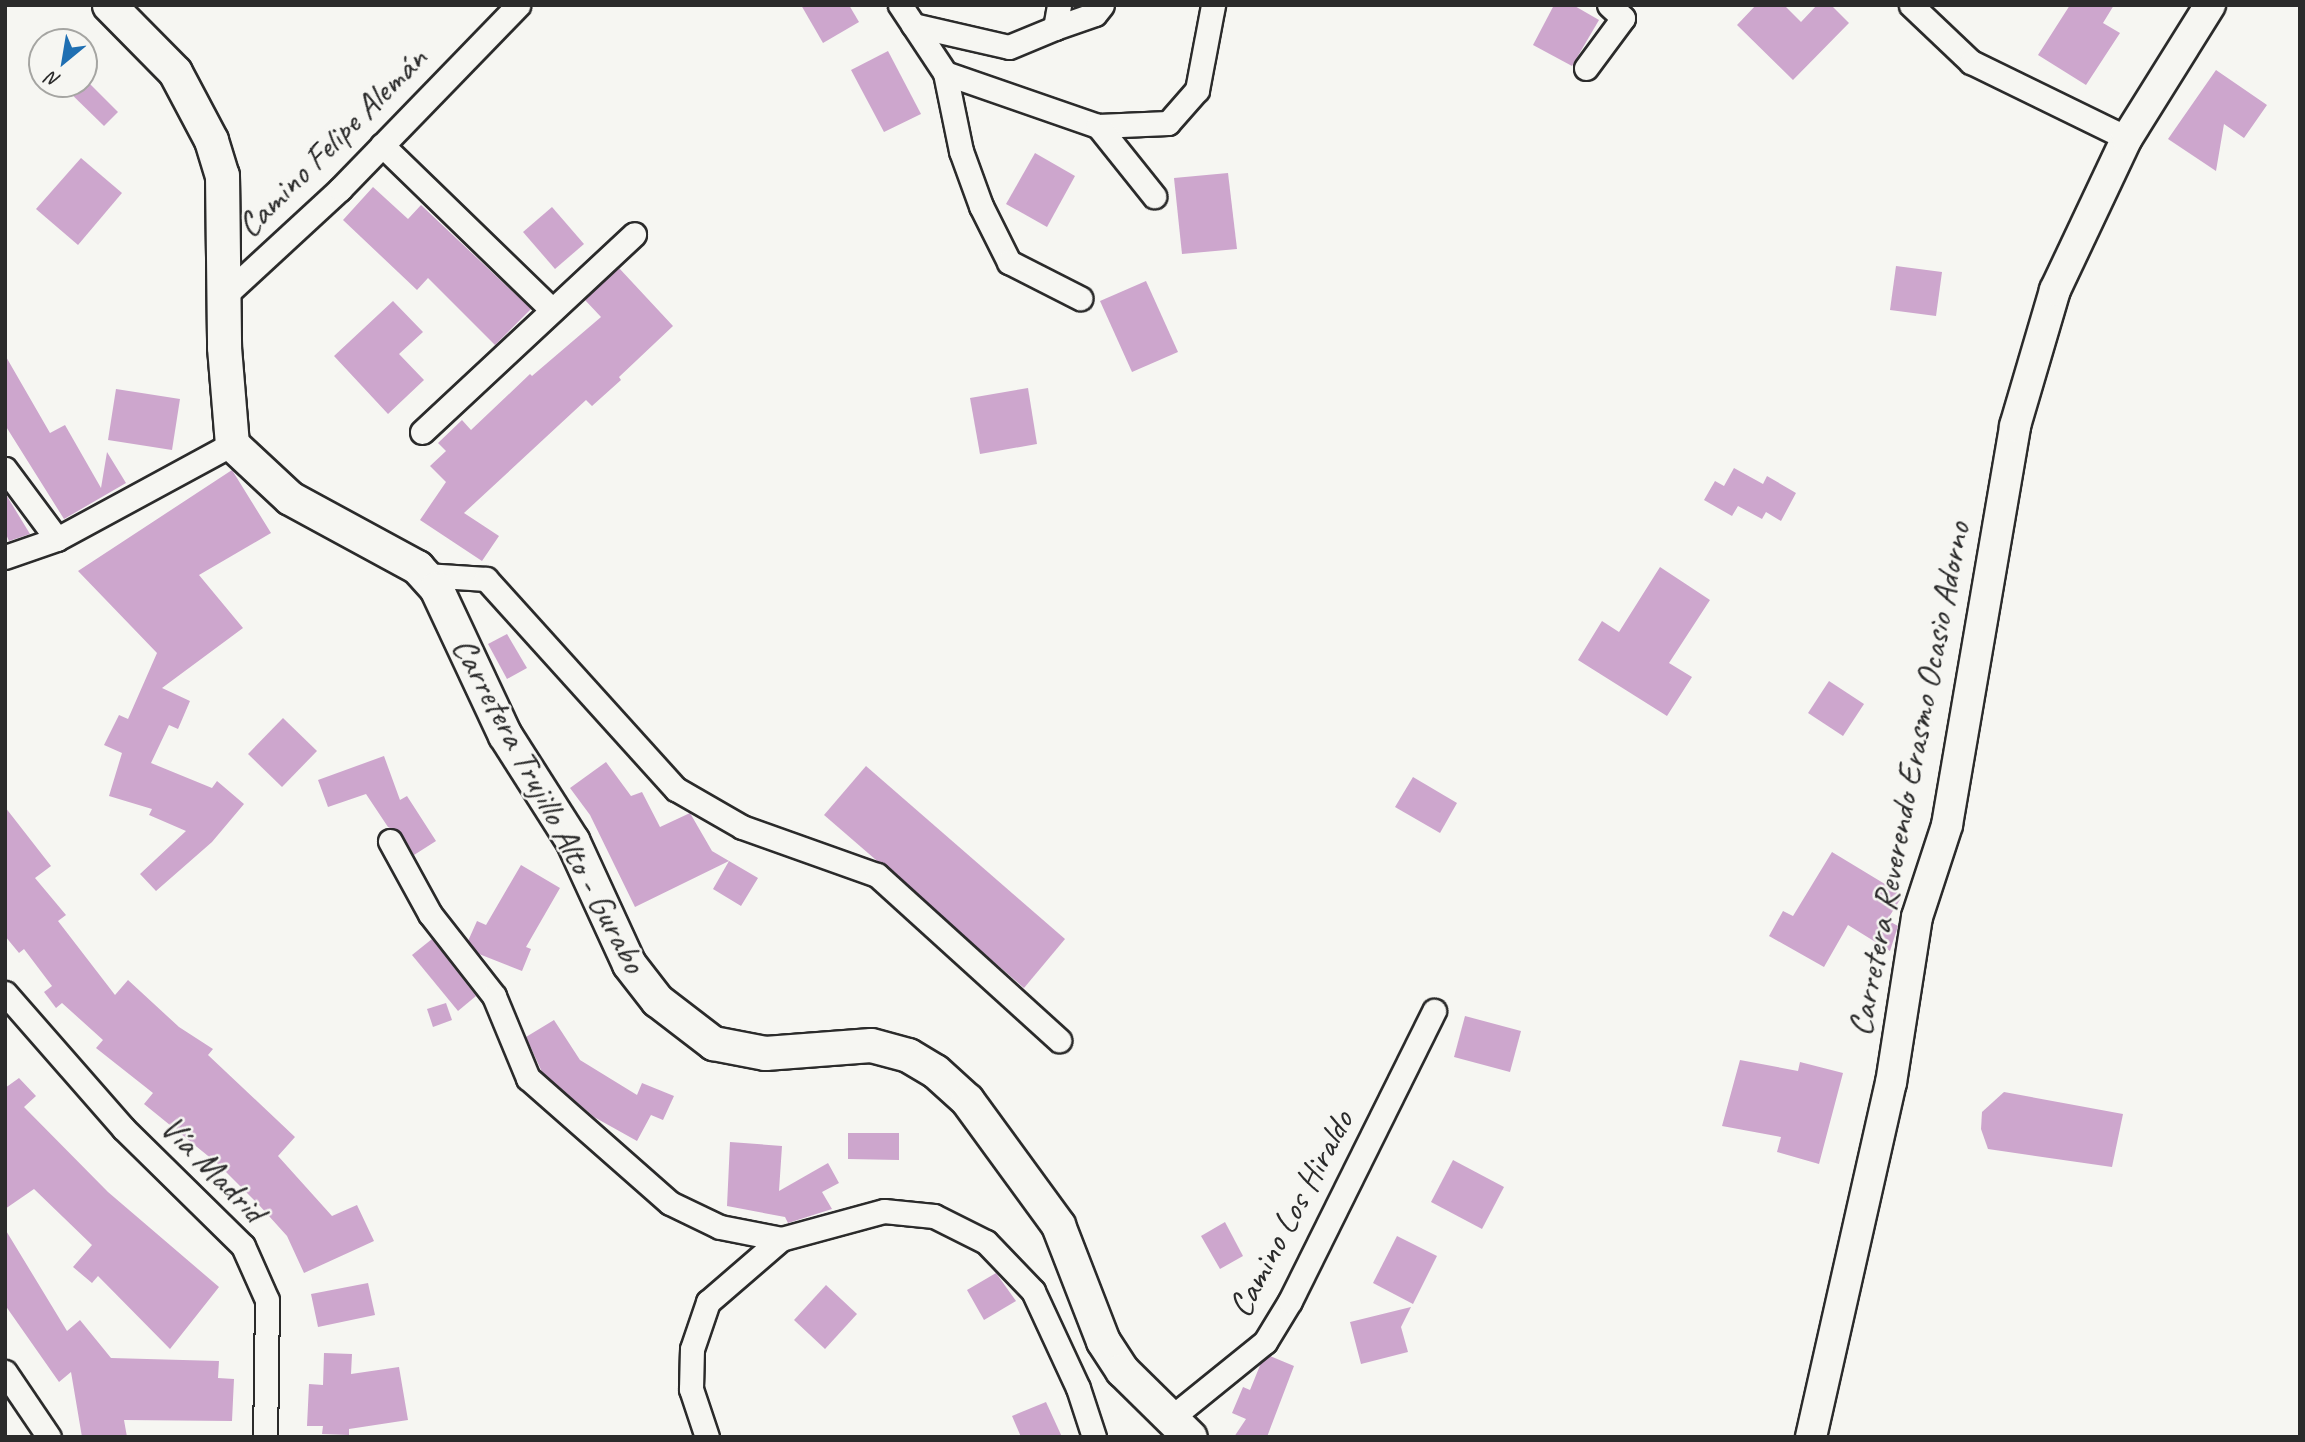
<!DOCTYPE html>
<html>
<head>
<meta charset="utf-8">
<style>
  body { margin:0 }
  #map { position:relative; width:2305px; height:1442px; overflow:hidden; background:#f6f6f2; font-family:Caveat,sans-serif }
  div>[style] { position:absolute }
  [style*='--x'] { left:calc(var(--x)*1px); top:calc(var(--y)*1px); width:calc(var(--w)*1px); rotate:calc(var(--a)*1deg) }
  .building>* { inset:0; background:#cda6cd }
  .roads { filter:drop-shadow(2px 0 #2b2b2b) drop-shadow(-2px 0 #2b2b2b) drop-shadow(0 2px #2b2b2b) drop-shadow(0 -2px #2b2b2b) }
  .minor>* { height:23px; margin:-11.5px; padding:0 11.5px; transform-origin:11.5px; border-radius:11.5px; background:#f6f6f2 }
  .tertiary>* { height:30px; margin:-15px; padding:0 15px; transform-origin:15px; border-radius:15px; background:#f6f6f2 }
  .secondary>* { height:33px; margin:-16.5px; padding:0 16.5px; transform-origin:16.5px; border-radius:16.5px; background:#f6f6f2 }
  span { translate:-50% -50%; white-space:nowrap; text-align:center; line-height:1.15; -webkit-text-stroke:5px #f6f6f2; paint-order:stroke }
  .street-label { font-size:35px; color:#2b2b2b }
  .frame { position:absolute; inset:0; border:7px solid #2b2b2b; pointer-events:none }
  .north { position:absolute; left:28px; top:28px; width:70px; height:70px; box-sizing:border-box; background:#f6f6f2; border:2px solid #a5a5a2; border-radius:50%; rotate:210deg; font-size:19px; font-weight:700; line-height:28px; text-align:center; color:#2b2b2b }
  .north::after { content:''; display:block; margin:auto; width:24px; height:32px; background:#1f6fb2; clip-path:polygon(50% 0,100% 100%,50% 72%,0 100%) }
</style>
</head>
<body>
<div id="map">
  <div class="building">
    <div style="clip-path:polygon(801px 5px,849px 5px,859px 22px,823px 43px)"></div>
    <div style="clip-path:polygon(1554px 5px,1573px 5px,1599px 20px,1572px 66px,1533px 45px)"></div>
    <div style="clip-path:polygon(1756px 5px,1784px 5px,1801px 22px,1817px 5px,1831px 5px,1849px 23px,1793px 80px,1737px 25px)"></div>
    <div style="clip-path:polygon(2070px 5px,2114px 5px,2103px 23px,2120px 33px,2086px 85px,2038px 55px)"></div>
    <div style="clip-path:polygon(888px 51px,921px 114px,884px 132px,851px 70px)"></div>
    <div style="clip-path:polygon(2216px 70px,2267px 105px,2244px 138px,2224px 124px,2216px 171px,2168px 139px)"></div>
    <div style="clip-path:polygon(61px 84px,90px 84px,118px 112px,104px 126px)"></div>
    <div style="clip-path:polygon(1035px 153px,1075px 176px,1047px 227px,1006px 204px)"></div>
    <div style="clip-path:polygon(81px 158px,122px 193px,78px 245px,36px 209px)"></div>
    <div style="clip-path:polygon(1228px 173px,1237px 249px,1182px 254px,1174px 178px)"></div>
    <div style="clip-path:polygon(373px 187px,408px 219px,421px 205px,531px 309px,495px 345px,428px 278px,417px 290px,343px 220px)"></div>
    <div style="clip-path:polygon(552px 207px,584px 244px,555px 269px,523px 232px)"></div>
    <div style="clip-path:polygon(1896px 266px,1942px 272px,1936px 316px,1890px 310px)"></div>
    <div style="clip-path:polygon(619px 268px,673px 326px,619px 377px,621px 380px,592px 406px,586px 400px,464px 513px,499px 536px,482px 561px,420px 520px,446px 482px,430px 466px,446px 451px,438px 443px,462px 420px,471px 430px,530px 374px,532px 376px,601px 317px,585px 300px)"></div>
    <div style="clip-path:polygon(1146px 281px,1178px 352px,1132px 372px,1100px 301px)"></div>
    <div style="clip-path:polygon(393px 301px,423px 332px,399px 354px,424px 380px,388px 414px,334px 356px)"></div>
    <div style="clip-path:polygon(5px 355px,50px 433px,65px 425px,101px 488px,107px 452px,126px 483px,64px 519px,5px 425px)"></div>
    <div style="clip-path:polygon(1028px 388px,1037px 444px,980px 454px,970px 398px)"></div>
    <div style="clip-path:polygon(116px 389px,180px 399px,172px 450px,108px 440px)"></div>
    <div style="clip-path:polygon(1734px 468px,1763px 484px,1767px 476px,1796px 493px,1781px 521px,1766px 512px,1762px 519px,1738px 506px,1732px 516px,1704px 500px,1715px 481px,1724px 486px)"></div>
    <div style="clip-path:polygon(232px 470px,271px 533px,199px 575px,243px 628px,162px 688px,190px 701px,178px 729px,169px 725px,151px 763px,212px 788px,217px 781px,244px 804px,212px 842px,156px 891px,140px 874px,186px 831px,149px 815px,152px 809px,109px 796px,122px 753px,104px 745px,119px 715px,128px 719px,157px 653px,78px 571px)"></div>
    <div style="clip-path:polygon(5px 493px,30px 534px,9px 541px,5px 532px)"></div>
    <div style="clip-path:polygon(1660px 567px,1710px 600px,1669px 663px,1692px 677px,1667px 716px,1578px 660px,1602px 621px,1619px 632px)"></div>
    <div style="clip-path:polygon(507px 634px,527px 668px,507px 679px,488px 644px)"></div>
    <div style="clip-path:polygon(1829px 681px,1864px 704px,1843px 736px,1808px 713px)"></div>
    <div style="clip-path:polygon(283px 718px,317px 751px,282px 787px,248px 754px)"></div>
    <div style="clip-path:polygon(384px 756px,400px 800px,407px 796px,436px 841px,414px 855px,402px 834px,388px 827px,366px 794px,328px 807px,318px 780px)"></div>
    <div style="clip-path:polygon(606px 762px,631px 796px,642px 792px,660px 827px,690px 813px,712px 851px,758px 878px,741px 906px,713px 889px,729px 861px,635px 907px,590px 815px,570px 788px)"></div>
    <div style="clip-path:polygon(866px 766px,1065px 939px,1024px 988px,824px 815px)"></div>
    <div style="clip-path:polygon(1413px 777px,1457px 803px,1440px 833px,1395px 807px)"></div>
    <div style="clip-path:polygon(5px 807px,51px 866px,35px 878px,66px 915px,58px 921px,115px 995px,128px 980px,179px 1027px,213px 1049px,208px 1055px,295px 1137px,278px 1156px,332px 1216px,357px 1205px,374px 1241px,304px 1273px,287px 1236px,259px 1205px,218px 1164px,144px 1104px,153px 1093px,96px 1048px,103px 1040px,62px 1003px,56px 1008px,44px 992px,52px 986px,24px 949px,19px 953px,5px 936px)"></div>
    <div style="clip-path:polygon(1832px 852px,1903px 895px,1887px 920px,1898px 926px,1890px 951px,1848px 925px,1824px 967px,1769px 936px,1783px 911px,1793px 916px)"></div>
    <div style="clip-path:polygon(521px 865px,560px 888px,526px 947px,531px 949px,522px 971px,479px 954px,468px 941px,477px 921px,486px 925px)"></div>
    <div style="clip-path:polygon(432px 939px,476px 996px,458px 1011px,412px 955px)"></div>
    <div style="clip-path:polygon(446px 1003px,452px 1020px,433px 1027px,427px 1009px)"></div>
    <div style="clip-path:polygon(1465px 1016px,1521px 1031px,1510px 1072px,1454px 1057px)"></div>
    <div style="clip-path:polygon(554px 1020px,580px 1060px,637px 1095px,642px 1083px,674px 1096px,663px 1120px,651px 1115px,637px 1141px,594px 1117px,542px 1072px,526px 1037px)"></div>
    <div style="clip-path:polygon(1740px 1060px,1798px 1071px,1800px 1062px,1843px 1073px,1819px 1164px,1777px 1152px,1781px 1137px,1722px 1126px)"></div>
    <div style="clip-path:polygon(19px 1078px,36px 1096px,24px 1107px,108px 1192px,219px 1287px,170px 1349px,98px 1276px,92px 1283px,73px 1267px,92px 1245px,34px 1189px,5px 1209px,5px 1088px)"></div>
    <div style="clip-path:polygon(2004px 1092px,2123px 1114px,2112px 1167px,1988px 1149px,1981px 1129px,1982px 1112px)"></div>
    <div style="clip-path:polygon(848px 1133px,899px 1133px,899px 1160px,848px 1159px)"></div>
    <div style="clip-path:polygon(730px 1142px,782px 1146px,779px 1191px,828px 1163px,839px 1183px,822px 1192px,832px 1209px,788px 1223px,785px 1217px,727px 1206px)"></div>
    <div style="clip-path:polygon(1453px 1160px,1504px 1187px,1482px 1229px,1431px 1202px)"></div>
    <div style="clip-path:polygon(1225px 1222px,1243px 1256px,1220px 1269px,1201px 1236px)"></div>
    <div style="clip-path:polygon(5px 1229px,67px 1331px,80px 1320px,111px 1358px,219px 1361px,218px 1378px,234px 1379px,232px 1421px,124px 1420px,127px 1437px,82px 1437px,71px 1372px,59px 1382px,5px 1305px)"></div>
    <div style="clip-path:polygon(1397px 1236px,1437px 1256px,1413px 1304px,1373px 1283px)"></div>
    <div style="clip-path:polygon(996px 1273px,1016px 1301px,984px 1320px,967px 1290px)"></div>
    <div style="clip-path:polygon(368px 1283px,375px 1315px,318px 1327px,311px 1294px)"></div>
    <div style="clip-path:polygon(826px 1285px,857px 1314px,825px 1349px,794px 1320px)"></div>
    <div style="clip-path:polygon(1411px 1307px,1401px 1327px,1408px 1352px,1361px 1364px,1350px 1322px)"></div>
    <div style="clip-path:polygon(324px 1353px,352px 1354px,351px 1374px,399px 1367px,408px 1420px,349px 1429px,349px 1435px,322px 1434px,323px 1426px,307px 1426px,309px 1384px,323px 1385px)"></div>
    <div style="clip-path:polygon(1270px 1356px,1294px 1366px,1267px 1437px,1234px 1437px,1246px 1419px,1232px 1413px,1243px 1387px,1250px 1390px,1261px 1363px)"></div>
    <div style="clip-path:polygon(1046px 1402px,1062px 1437px,1021px 1437px,1012px 1416px)"></div>
  </div>
  <div class="roads">
    <div class="minor">
      <div style="--x:900;--y:5;--w:82;--a:56.5"></div>
      <div style="--x:945;--y:73;--w:162;--a:19.1"></div>
      <div style="--x:1098;--y:126;--w:70;--a:-2.5"></div>
      <div style="--x:1168;--y:123;--w:44;--a:-48.7"></div>
      <div style="--x:1197;--y:90;--w:86;--a:-79.3"></div>
      <div style="--x:1911;--y:5;--w:83;--a:43.5"></div>
      <div style="--x:1971;--y:62;--w:174;--a:26"></div>
      <div style="--x:913;--y:25;--w:98;--a:12.9"></div>
      <div style="--x:1009;--y:47;--w:50;--a:-22.4"></div>
      <div style="--x:1055;--y:28;--w:23;--a:-80"></div>
      <div style="--x:1055;--y:28;--w:42;--a:-19.3"></div>
      <div style="--x:1095;--y:14;--w:11;--a:-52"></div>
      <div style="--x:1586;--y:68;--w:62;--a:-53.5"></div>
      <div style="--x:1623;--y:18;--w:19;--a:-137"></div>
      <div style="--x:945;--y:73;--w:80;--a:78.4"></div>
      <div style="--x:961;--y:151;--w:59;--a:70"></div>
      <div style="--x:981;--y:206;--w:63;--a:63.4"></div>
      <div style="--x:1009;--y:262;--w:80;--a:26.9"></div>
      <div style="--x:1098;--y:126;--w:90;--a:51.3"></div>
      <div style="--x:382;--y:145;--w:237;--a:44.1"></div>
      <div style="--x:223;--y:297;--w:159;--a:-42.7"></div>
      <div style="--x:340;--y:189;--w:256;--a:-45.9"></div>
      <div style="--x:422;--y:432;--w:290;--a:-43"></div>
      <div style="--x:5;--y:469;--w:87;--a:53.4"></div>
      <div style="--x:5;--y:557;--w:55;--a:-19.1"></div>
      <div style="--x:57;--y:539;--w:199;--a:-28.5"></div>
      <div style="--x:425;--y:575;--w:61;--a:3.8"></div>
      <div style="--x:486;--y:579;--w:283;--a:47.9"></div>
      <div style="--x:676;--y:789;--w:76;--a:29.9"></div>
      <div style="--x:742;--y:827;--w:143;--a:19.6"></div>
      <div style="--x:877;--y:875;--w:246;--a:42.2"></div>
      <div style="--x:390;--y:841;--w:83;--a:61.3"></div>
      <div style="--x:430;--y:914;--w:104;--a:52"></div>
      <div style="--x:494;--y:996;--w:89;--a:67.5"></div>
      <div style="--x:528;--y:1078;--w:189;--a:41.4"></div>
      <div style="--x:670;--y:1203;--w:55;--a:25.6"></div>
      <div style="--x:720;--y:1227;--w:62;--a:11.1"></div>
      <div style="--x:5;--y:993;--w:179;--a:48.8"></div>
      <div style="--x:123;--y:1128;--w:168;--a:44.5"></div>
      <div style="--x:243;--y:1246;--w:59;--a:66"></div>
      <div style="--x:267;--y:1300;--w:137;--a:90.8"></div>
      <div style="--x:5;--y:1372;--w:78;--a:55.9"></div>
      <div style="--x:1171;--y:1418;--w:121;--a:-39"></div>
      <div style="--x:1265;--y:1342;--w:48;--a:-58.6"></div>
      <div style="--x:1290;--y:1301;--w:324;--a:-63.6"></div>
      <div style="--x:707;--y:1437;--w:51;--a:-108.4"></div>
      <div style="--x:691;--y:1389;--w:40;--a:-88.6"></div>
      <div style="--x:692;--y:1349;--w:50;--a:-71.2"></div>
      <div style="--x:708;--y:1302;--w:96;--a:-40.8"></div>
      <div style="--x:781;--y:1239;--w:107;--a:-15.2"></div>
      <div style="--x:884;--y:1211;--w:50;--a:5.7"></div>
      <div style="--x:934;--y:1216;--w:58;--a:26.6"></div>
      <div style="--x:986;--y:1242;--w:68;--a:46.2"></div>
      <div style="--x:1033;--y:1291;--w:107;--a:65.1"></div>
      <div style="--x:1078;--y:1388;--w:52;--a:71.9"></div>
    </div>
    <div class="tertiary">
      <div style="--x:1811;--y:1437;--w:363;--a:-77.3"></div>
      <div style="--x:1891;--y:1083;--w:168;--a:-81.1"></div>
      <div style="--x:1917;--y:917;--w:97;--a:-71.9"></div>
      <div style="--x:1947;--y:825;--w:405;--a:-80.3"></div>
      <div style="--x:2015;--y:426;--w:142;--a:-73.6"></div>
      <div style="--x:2055;--y:290;--w:168;--a:-64.7"></div>
      <div style="--x:2127;--y:138;--w:157;--a:-58"></div>
    </div>
    <div class="secondary">
      <div style="--x:109;--y:5;--w:94;--a:45.4"></div>
      <div style="--x:175;--y:72;--w:77;--a:62.1"></div>
      <div style="--x:211;--y:140;--w:37;--a:73"></div>
      <div style="--x:222;--y:175;--w:172;--a:89.3"></div>
      <div style="--x:224;--y:347;--w:97;--a:85.3"></div>
      <div style="--x:232;--y:444;--w:79;--a:43"></div>
      <div style="--x:290;--y:498;--w:145;--a:28.5"></div>
      <div style="--x:417;--y:567;--w:28;--a:48"></div>
      <div style="--x:436;--y:588;--w:162;--a:64.9"></div>
      <div style="--x:505;--y:735;--w:125;--a:57.5"></div>
      <div style="--x:572;--y:840;--w:136;--a:65.3"></div>
      <div style="--x:629;--y:964;--w:46;--a:52.1"></div>
      <div style="--x:657;--y:1000;--w:71;--a:37.5"></div>
      <div style="--x:713;--y:1043;--w:53;--a:10.9"></div>
      <div style="--x:765;--y:1053;--w:106;--a:-4.3"></div>
      <div style="--x:871;--y:1045;--w:38;--a:15"></div>
      <div style="--x:908;--y:1055;--w:31;--a:31"></div>
      <div style="--x:935;--y:1071;--w:43;--a:42.2"></div>
      <div style="--x:967;--y:1100;--w:155;--a:53.9"></div>
      <div style="--x:1058;--y:1225;--w:124;--a:68.8"></div>
      <div style="--x:1103;--y:1341;--w:35;--a:57"></div>
      <div style="--x:1122;--y:1370;--w:95;--a:44.6"></div>
    </div>
  </div>
  <div class="street-label">
    <span style="left:332px;top:142px;rotate:-45deg">Camino Felipe Alemán</span>
    <span style="left:1909px;top:779px;rotate:-79deg">Carretera Reverendo Erasmo Ocasio Adorno</span>
    <span style="left:549px;top:805px;rotate:62deg">Carretera Trujillo Alto - Gurabo</span>
    <span style="left:213px;top:1169px;rotate:46deg">Vía Madrid</span>
    <span style="left:1291px;top:1214px;rotate:-62deg">Camino Los Hiraldo</span>
  </div>
  <div class="frame"></div>
  <div class="north">N</div>
</div>
</body>
</html>
